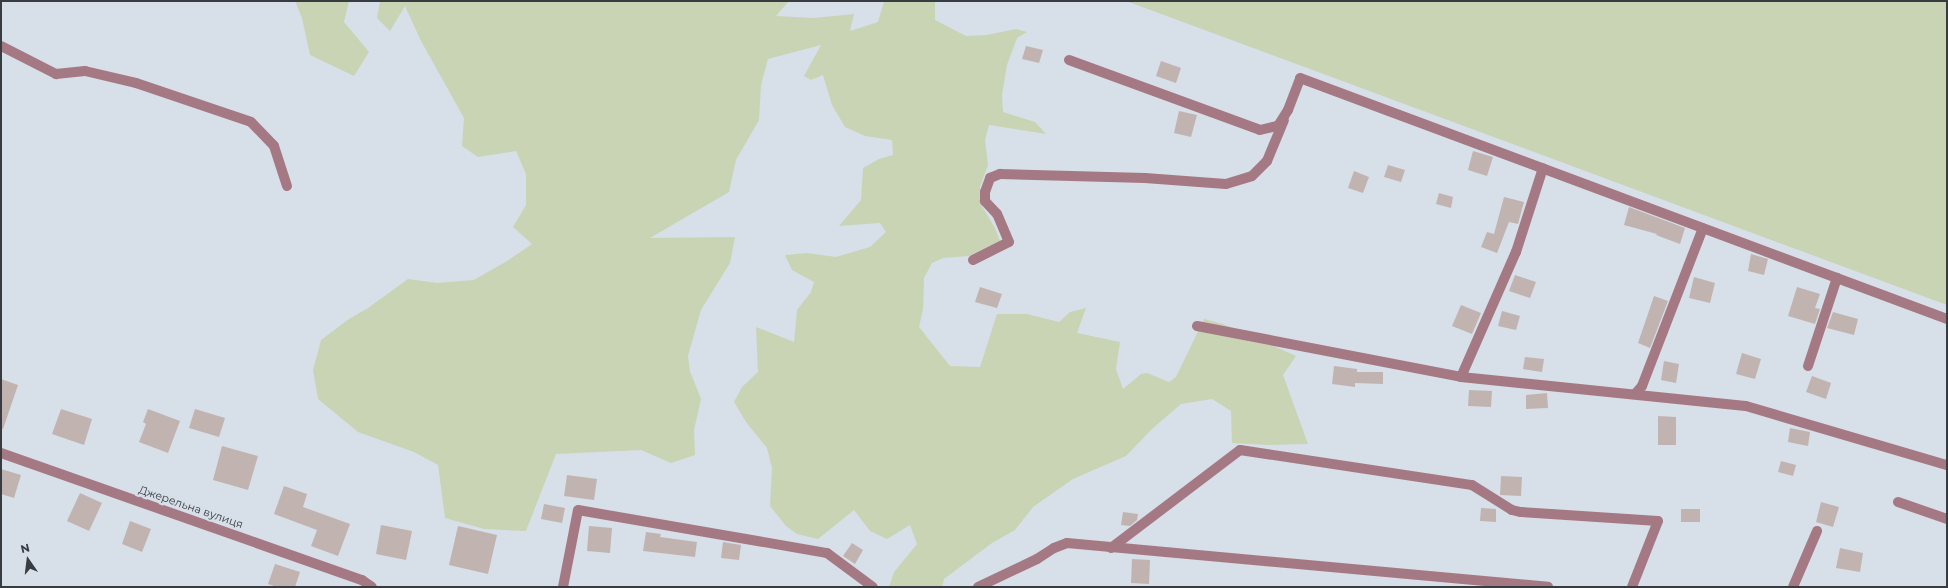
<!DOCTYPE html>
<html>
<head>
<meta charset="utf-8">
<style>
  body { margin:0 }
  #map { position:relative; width:1948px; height:588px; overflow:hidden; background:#d7dfe9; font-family:Montserrat,sans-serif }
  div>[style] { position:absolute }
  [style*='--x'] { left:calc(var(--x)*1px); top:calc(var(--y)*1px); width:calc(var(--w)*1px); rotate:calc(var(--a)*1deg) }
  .green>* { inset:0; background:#c9d4b5 }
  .building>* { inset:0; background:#c1b4b0 }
  .minor>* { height:10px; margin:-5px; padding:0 5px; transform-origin:5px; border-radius:5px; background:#a57983 }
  span { translate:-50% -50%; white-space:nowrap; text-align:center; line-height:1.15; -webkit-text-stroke:4px #d7dfe9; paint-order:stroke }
  .street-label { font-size:11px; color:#383b3f }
  .frame { position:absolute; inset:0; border:2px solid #383b3f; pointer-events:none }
  .north { position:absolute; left:8px; top:540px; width:40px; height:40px; -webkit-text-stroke:3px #d7dfe9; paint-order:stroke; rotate:346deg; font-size:11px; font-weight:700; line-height:16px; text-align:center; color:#383b3f }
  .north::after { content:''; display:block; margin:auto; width:14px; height:18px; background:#383b3f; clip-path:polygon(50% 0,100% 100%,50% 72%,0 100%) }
</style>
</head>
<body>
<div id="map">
  <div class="green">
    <div style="clip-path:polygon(295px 1px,349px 1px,344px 22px,369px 52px,354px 76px,310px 55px,302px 18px)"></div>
    <div style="clip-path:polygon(380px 1px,789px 1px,776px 16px,814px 18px,854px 14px,850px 31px,878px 22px,884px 1px,935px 1px,935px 20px,966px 36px,987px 35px,1016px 29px,1027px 32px,1017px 38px,1007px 65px,1002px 95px,1003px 112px,1035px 122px,1046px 134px,989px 125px,985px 140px,988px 165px,980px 187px,980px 203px,995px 228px,1000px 241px,969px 256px,943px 258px,932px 263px,924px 278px,923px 309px,919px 327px,950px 366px,980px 367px,997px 314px,1027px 314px,1059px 322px,1070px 312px,1086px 308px,1077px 333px,1120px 342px,1116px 369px,1123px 389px,1141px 374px,1147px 373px,1169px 382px,1176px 377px,1204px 319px,1223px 324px,1296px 356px,1283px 375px,1308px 444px,1268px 445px,1232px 443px,1231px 411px,1212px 399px,1181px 404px,1152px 429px,1126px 456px,1073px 479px,1033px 507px,1015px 530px,992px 543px,944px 579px,942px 587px,889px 587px,894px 572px,917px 544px,910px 525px,887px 539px,870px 531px,854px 510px,818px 539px,797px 534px,786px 526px,770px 506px,772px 468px,767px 448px,746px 422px,734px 402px,742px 387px,758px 372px,756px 327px,794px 342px,797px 310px,811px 292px,814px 282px,792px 270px,785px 255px,807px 253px,836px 257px,870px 247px,886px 232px,880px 223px,839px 226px,861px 200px,863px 168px,879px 159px,893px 155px,892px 140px,865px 136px,845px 127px,832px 105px,823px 75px,811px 80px,804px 76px,821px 45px,768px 59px,761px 85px,759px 120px,736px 160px,729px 192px,650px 238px,735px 237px,730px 263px,701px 310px,688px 356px,690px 371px,701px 399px,694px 430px,695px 455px,671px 463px,641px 450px,556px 454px,526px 531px,484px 529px,445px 518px,438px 465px,414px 452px,358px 432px,318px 399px,313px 370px,321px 340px,349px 319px,368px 308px,408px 279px,437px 283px,474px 280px,507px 261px,532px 244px,513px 227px,526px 205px,526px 174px,516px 151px,478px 157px,462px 146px,464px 118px,421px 41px,405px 6px,390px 31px,377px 18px)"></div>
    <div style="clip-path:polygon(1126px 1px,1947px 1px,1947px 305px)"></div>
  </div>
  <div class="building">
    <div style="clip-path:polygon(1026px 46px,1043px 50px,1039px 63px,1022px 59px)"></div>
    <div style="clip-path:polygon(1161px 61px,1181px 68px,1176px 83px,1156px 76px)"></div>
    <div style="clip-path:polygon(1179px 111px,1197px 115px,1191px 137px,1174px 133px)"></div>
    <div style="clip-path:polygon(1473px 151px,1493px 157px,1487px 176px,1468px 170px)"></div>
    <div style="clip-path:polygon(1388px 165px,1405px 170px,1401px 182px,1384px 177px)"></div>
    <div style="clip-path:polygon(1354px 171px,1369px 177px,1363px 193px,1348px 188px)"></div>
    <div style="clip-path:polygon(1439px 193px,1453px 197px,1451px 208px,1436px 204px)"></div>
    <div style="clip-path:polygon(1504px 197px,1524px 202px,1518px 224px,1509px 222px,1497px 253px,1481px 247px,1487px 232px,1494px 234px)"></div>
    <div style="clip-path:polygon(1629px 207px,1685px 228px,1680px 244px,1656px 235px,1657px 234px,1624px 225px)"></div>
    <div style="clip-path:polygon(1751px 254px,1768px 259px,1764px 275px,1748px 271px)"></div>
    <div style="clip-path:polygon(1515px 275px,1536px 282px,1530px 298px,1509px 291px)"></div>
    <div style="clip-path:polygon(1694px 277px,1715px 283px,1710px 303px,1689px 298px)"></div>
    <div style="clip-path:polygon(980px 287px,1002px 294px,997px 308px,975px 302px)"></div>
    <div style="clip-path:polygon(1797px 287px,1820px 294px,1815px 308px,1820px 309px,1815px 324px,1788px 316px)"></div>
    <div style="clip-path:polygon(1654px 296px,1668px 301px,1650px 348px,1638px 343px)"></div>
    <div style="clip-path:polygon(1461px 305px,1481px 313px,1472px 334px,1452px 326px)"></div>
    <div style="clip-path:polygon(1502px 311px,1520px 316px,1516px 330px,1498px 326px)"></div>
    <div style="clip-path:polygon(1833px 312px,1858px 319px,1854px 335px,1827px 328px)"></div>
    <div style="clip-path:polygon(1742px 353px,1761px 359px,1755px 379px,1736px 374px)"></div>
    <div style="clip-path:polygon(1525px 357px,1544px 359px,1542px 372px,1523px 369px)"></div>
    <div style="clip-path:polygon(1664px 361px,1679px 364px,1676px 383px,1661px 380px)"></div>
    <div style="clip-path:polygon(1334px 366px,1357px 369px,1357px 372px,1383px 372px,1383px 384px,1355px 383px,1355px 387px,1332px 384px)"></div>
    <div style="clip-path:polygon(1812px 376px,1831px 383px,1826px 399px,1806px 392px)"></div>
    <div style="clip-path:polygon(1px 379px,18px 385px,3px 429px,1px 429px)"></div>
    <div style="clip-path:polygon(1469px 390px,1492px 391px,1491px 407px,1468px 406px)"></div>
    <div style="clip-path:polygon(1547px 393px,1548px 408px,1526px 409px,1526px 395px)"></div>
    <div style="clip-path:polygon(61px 409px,92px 419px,84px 445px,52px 434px)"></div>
    <div style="clip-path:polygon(148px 409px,180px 421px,168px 453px,139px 442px,146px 424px,143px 422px)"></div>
    <div style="clip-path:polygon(195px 409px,225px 418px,219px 437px,189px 428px)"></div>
    <div style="clip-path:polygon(1658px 416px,1676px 417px,1676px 445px,1658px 445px)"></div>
    <div style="clip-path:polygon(1790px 428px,1810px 432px,1808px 446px,1788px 442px)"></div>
    <div style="clip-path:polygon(222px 446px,258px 456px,248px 490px,213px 480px)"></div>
    <div style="clip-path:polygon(1781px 461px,1796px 465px,1793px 476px,1778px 472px)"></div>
    <div style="clip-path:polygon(1px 469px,21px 475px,14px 498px,1px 494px)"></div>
    <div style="clip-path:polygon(567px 475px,597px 479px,594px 500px,564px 496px)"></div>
    <div style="clip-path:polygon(1501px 476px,1522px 477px,1521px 496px,1500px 495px)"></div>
    <div style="clip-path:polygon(284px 486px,307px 494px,303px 507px,350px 524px,338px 556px,311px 546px,317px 530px,274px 514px)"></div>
    <div style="clip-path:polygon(80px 493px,102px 503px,89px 531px,67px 521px)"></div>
    <div style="clip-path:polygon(1821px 502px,1839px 507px,1833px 527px,1816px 522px)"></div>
    <div style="clip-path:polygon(544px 504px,565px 508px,562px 523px,541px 519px)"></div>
    <div style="clip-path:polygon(1481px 508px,1496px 509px,1496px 522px,1480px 521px)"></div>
    <div style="clip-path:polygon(1681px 509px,1700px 509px,1700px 522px,1681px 522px)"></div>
    <div style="clip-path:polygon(1123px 512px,1138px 514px,1137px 520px,1130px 526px,1121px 525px)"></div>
    <div style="clip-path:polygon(130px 521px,151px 529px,142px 552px,122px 544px)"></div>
    <div style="clip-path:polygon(381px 525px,412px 531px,406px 560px,376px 554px)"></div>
    <div style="clip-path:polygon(458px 526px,497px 535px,488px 574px,449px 565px)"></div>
    <div style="clip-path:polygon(589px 526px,612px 528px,610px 553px,587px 551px)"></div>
    <div style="clip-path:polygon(646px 532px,661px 534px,660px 537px,697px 542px,695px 557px,643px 551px)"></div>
    <div style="clip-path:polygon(723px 542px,741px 545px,739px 560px,721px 558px)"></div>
    <div style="clip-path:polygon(852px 543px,863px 550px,855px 564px,843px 556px)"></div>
    <div style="clip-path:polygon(1840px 548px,1863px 553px,1860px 572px,1836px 568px)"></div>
    <div style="clip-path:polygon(1132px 559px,1150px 560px,1149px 584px,1131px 583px)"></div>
    <div style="clip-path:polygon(275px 564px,300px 572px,295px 587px,277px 587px,268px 584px)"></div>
  </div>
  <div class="minor">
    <div style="--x:1;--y:46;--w:62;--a:27"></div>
    <div style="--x:56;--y:74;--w:29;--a:-6"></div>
    <div style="--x:85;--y:71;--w:52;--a:13.2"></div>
    <div style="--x:136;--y:83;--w:121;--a:18.7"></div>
    <div style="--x:251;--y:122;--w:33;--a:46"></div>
    <div style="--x:274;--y:146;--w:42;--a:72"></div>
    <div style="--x:1069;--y:60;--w:203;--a:20.1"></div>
    <div style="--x:1260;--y:130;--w:18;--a:-13"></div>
    <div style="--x:1278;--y:126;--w:19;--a:-58"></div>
    <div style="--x:1288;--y:110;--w:34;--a:-69"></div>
    <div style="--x:1300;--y:78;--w:690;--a:20.43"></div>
    <div style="--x:973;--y:260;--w:40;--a:-26.6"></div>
    <div style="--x:1009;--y:242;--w:30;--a:-113"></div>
    <div style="--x:997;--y:214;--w:18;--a:-133"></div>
    <div style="--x:985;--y:201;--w:9;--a:-90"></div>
    <div style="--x:985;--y:192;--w:15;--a:-70"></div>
    <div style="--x:990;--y:178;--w:11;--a:-22"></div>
    <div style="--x:1000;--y:174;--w:145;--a:1.6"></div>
    <div style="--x:1145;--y:178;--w:81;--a:4.2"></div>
    <div style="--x:1226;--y:184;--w:27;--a:-17"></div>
    <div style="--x:1252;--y:176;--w:21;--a:-45"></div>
    <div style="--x:1267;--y:161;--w:44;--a:-67.5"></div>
    <div style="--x:1197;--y:326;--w:269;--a:10.9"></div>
    <div style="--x:1461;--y:377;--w:286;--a:5.8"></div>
    <div style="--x:1746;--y:406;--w:209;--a:16.4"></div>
    <div style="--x:1808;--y:366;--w:93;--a:-71.8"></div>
    <div style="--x:1461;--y:377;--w:137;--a:-66.3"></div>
    <div style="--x:1516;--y:252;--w:88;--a:-72.2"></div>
    <div style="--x:1635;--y:394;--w:11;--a:-49"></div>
    <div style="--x:1642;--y:386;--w:169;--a:-68.9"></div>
    <div style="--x:1;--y:453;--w:383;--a:19.4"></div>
    <div style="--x:362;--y:580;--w:12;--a:35"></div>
    <div style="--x:1898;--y:502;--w:52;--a:19.1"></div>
    <div style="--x:1111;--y:548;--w:162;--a:-37.2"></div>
    <div style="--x:1240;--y:450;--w:235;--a:8.6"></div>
    <div style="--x:1472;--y:485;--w:47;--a:32"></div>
    <div style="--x:1512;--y:510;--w:9;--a:13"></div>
    <div style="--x:1521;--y:512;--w:137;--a:3.8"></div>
    <div style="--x:1658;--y:521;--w:71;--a:111.5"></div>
    <div style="--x:563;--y:587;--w:78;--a:-79"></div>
    <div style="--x:578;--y:510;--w:253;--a:9.8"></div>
    <div style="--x:827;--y:553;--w:57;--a:36.5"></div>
    <div style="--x:978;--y:587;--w:65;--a:-25.4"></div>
    <div style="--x:1037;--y:559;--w:20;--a:-33"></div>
    <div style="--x:1054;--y:548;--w:14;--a:-21"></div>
    <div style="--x:1067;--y:543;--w:483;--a:5.2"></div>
    <div style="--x:1793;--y:587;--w:61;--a:-66.8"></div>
  </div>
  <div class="street-label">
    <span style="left:191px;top:507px;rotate:19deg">Джерельна вулиця</span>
  </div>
  <div class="frame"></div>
  <div class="north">N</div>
</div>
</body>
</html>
